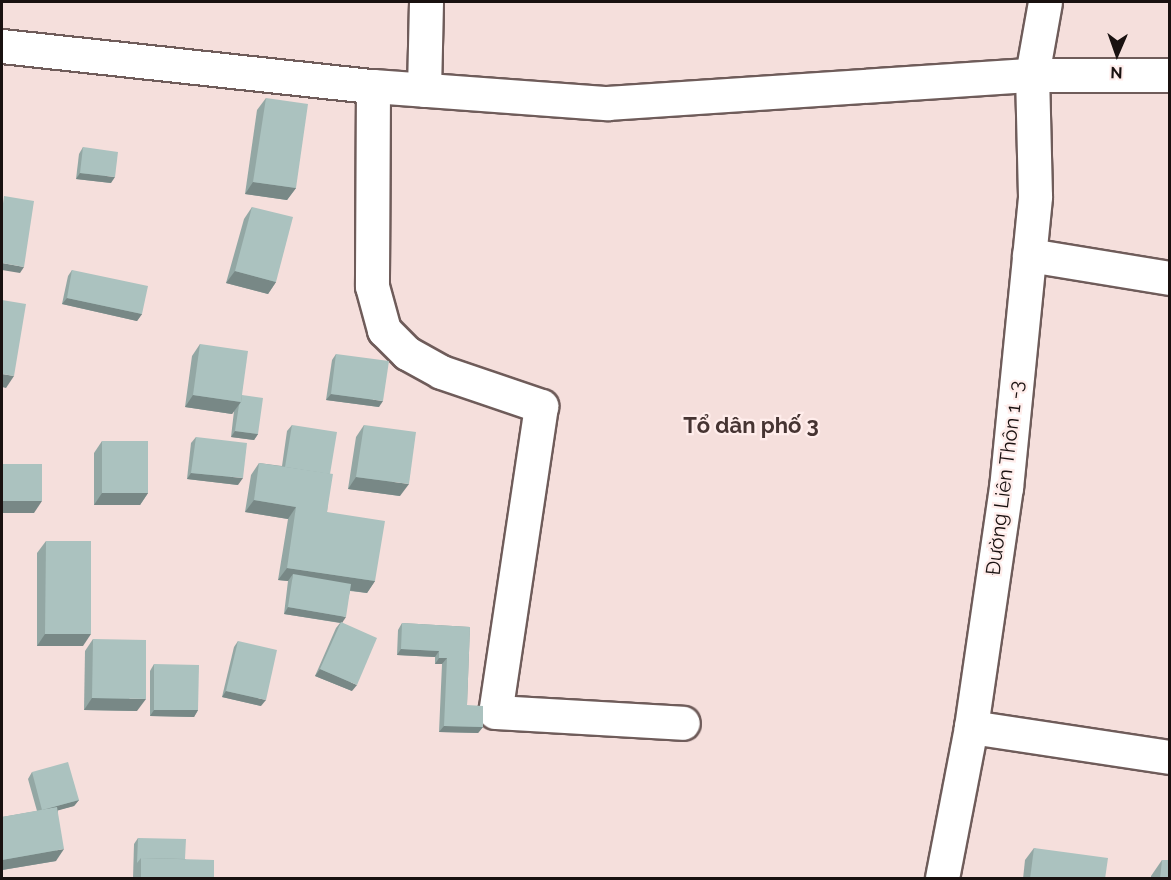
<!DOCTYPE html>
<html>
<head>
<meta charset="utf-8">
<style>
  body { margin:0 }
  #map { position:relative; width:1171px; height:880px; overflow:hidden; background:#f5dfdc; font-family:Raleway,sans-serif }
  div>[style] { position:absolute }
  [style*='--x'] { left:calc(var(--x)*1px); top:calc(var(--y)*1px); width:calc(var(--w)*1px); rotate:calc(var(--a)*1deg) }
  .roads { filter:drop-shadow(2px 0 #6f5c5a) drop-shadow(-2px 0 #6f5c5a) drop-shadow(0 2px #6f5c5a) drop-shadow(0 -2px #6f5c5a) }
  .minor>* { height:33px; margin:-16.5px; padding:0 16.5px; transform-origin:16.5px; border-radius:16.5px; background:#fff }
  .wall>* { inset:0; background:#93a7a4 }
  .shaded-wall>* { inset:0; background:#788886 }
  .building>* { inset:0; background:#abc2bf }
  span { translate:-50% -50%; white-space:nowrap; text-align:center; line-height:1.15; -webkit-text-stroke:4.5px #ffedeb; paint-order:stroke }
  .street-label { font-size:20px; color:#191110 }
  .quarter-label { font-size:22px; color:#463432; font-weight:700 }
  .frame { position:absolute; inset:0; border:3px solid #191110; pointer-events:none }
  .north { position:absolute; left:1087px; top:24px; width:60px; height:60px; -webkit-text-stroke:4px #ffedeb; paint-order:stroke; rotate:182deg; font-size:16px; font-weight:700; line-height:24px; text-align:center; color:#191110 }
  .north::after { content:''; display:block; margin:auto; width:21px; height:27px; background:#191110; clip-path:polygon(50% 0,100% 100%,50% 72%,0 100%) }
</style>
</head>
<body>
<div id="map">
  <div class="roads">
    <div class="minor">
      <div style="--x:2;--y:46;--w:373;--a:6.2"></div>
      <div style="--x:373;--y:86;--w:235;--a:4.2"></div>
      <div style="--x:607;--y:103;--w:426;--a:-3.8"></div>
      <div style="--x:1032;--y:75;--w:138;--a:0"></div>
      <div style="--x:373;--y:86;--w:200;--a:90.3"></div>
      <div style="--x:372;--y:286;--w:46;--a:74.7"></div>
      <div style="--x:384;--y:330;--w:33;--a:45"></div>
      <div style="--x:407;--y:353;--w:39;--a:29"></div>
      <div style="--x:441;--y:372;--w:106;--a:18.8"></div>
      <div style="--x:541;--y:406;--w:309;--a:98.5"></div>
      <div style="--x:495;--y:712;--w:188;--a:3.3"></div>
      <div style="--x:424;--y:90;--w:88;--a:-88.7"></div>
      <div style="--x:1029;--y:255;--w:143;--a:9.3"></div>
      <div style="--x:971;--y:727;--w:201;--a:8.6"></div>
      <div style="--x:942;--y:878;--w:154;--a:-79.1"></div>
      <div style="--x:971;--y:727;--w:242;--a:-81.7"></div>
      <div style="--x:1006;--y:488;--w:293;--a:-84.3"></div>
      <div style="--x:1035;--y:196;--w:121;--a:-91.4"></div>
      <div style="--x:1032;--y:75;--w:74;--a:-79.9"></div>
    </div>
  </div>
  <div class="wall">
    <div style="clip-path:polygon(266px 98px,296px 188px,287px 200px,245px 194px,257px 110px)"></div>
    <div style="clip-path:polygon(83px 147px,111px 183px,76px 179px,79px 154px)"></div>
    <div style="clip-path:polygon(252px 207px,276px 282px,268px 294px,226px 283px,244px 219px)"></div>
    <div style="clip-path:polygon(72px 270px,142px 314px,137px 321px,62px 304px,68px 276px)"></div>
    <div style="clip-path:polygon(200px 344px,242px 395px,258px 434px,254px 440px,231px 437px,234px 411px,232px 414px,185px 407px,192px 356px)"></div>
    <div style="clip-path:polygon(336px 354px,379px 407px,326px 400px,332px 360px)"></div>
    <div style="clip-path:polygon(292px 425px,330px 474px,327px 512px,375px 581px,367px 593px,350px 591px,342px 623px,352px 691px,315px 676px,336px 628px,340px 623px,284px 614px,288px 581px,278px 580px,288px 519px,245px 512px,251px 475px,259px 463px,282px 466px,287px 431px)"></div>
    <div style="clip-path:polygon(364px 425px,400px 496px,348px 489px,356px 437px)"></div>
    <div style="clip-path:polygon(196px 437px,238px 485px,187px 479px,191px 443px)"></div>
    <div style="clip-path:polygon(102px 441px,148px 493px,140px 505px,94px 505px,94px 453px)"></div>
    <div style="clip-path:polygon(46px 541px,83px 646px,37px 646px,37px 553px)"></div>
    <div style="clip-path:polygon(402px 623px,470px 627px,467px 705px,483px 727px,478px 733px,439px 732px,442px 664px,435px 664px,435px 657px,397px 655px,398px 630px)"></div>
    <div style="clip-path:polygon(93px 639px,137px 711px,84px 710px,85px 651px)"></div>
    <div style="clip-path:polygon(238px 641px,261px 706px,222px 697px,234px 647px)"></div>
    <div style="clip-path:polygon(154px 664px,198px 710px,194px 717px,150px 716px,150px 671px)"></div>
    <div style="clip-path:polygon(32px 772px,79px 800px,74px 806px,58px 810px,56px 861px,2px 870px,2px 817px,37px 811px,28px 779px)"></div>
    <div style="clip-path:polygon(138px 838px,185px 859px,214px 879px,133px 879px,134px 844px)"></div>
    <div style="clip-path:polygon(1034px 848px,1105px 879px,1023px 879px,1025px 860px)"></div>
    <div style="clip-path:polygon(1162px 860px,1170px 879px,1151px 879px,1151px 876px)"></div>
  </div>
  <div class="shaded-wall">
    <div style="clip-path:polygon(80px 173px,115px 177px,111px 183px,76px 179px)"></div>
    <div style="clip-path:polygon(253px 182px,296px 188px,287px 200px,245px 194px)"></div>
    <div style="clip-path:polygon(2px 263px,24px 267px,20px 273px,2px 270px)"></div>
    <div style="clip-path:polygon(235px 271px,276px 282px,268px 294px,226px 283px)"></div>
    <div style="clip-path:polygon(67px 298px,142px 314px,137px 321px,62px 304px)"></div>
    <div style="clip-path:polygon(2px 374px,14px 376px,6px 388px,2px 387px)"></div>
    <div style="clip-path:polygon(331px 394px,383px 401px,379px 407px,326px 400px)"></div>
    <div style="clip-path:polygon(193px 395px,241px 402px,232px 414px,185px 407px)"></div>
    <div style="clip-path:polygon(235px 431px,258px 434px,254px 440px,231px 437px)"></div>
    <div style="clip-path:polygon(191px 473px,243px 478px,238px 485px,187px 479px)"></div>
    <div style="clip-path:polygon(356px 477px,409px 484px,400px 496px,348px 489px)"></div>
    <div style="clip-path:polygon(102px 493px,148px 493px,140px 505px,94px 505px)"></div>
    <div style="clip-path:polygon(254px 500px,296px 507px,288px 519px,245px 512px)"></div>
    <div style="clip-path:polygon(2px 501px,42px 501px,34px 513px,2px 513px)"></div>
    <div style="clip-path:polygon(287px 568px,375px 581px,367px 593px,292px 582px,293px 574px,288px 581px,278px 580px)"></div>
    <div style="clip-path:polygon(288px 607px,346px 617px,342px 623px,284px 614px)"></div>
    <div style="clip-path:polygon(45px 634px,91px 634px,83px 646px,37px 646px)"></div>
    <div style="clip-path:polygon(401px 649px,439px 651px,435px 657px,397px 655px)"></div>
    <div style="clip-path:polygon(439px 658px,447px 658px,442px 664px,435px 664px)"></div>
    <div style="clip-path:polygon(320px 669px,357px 685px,352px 691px,315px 676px)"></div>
    <div style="clip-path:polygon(226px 691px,266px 700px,261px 706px,222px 697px)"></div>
    <div style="clip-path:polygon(92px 698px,146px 699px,137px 711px,84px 710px)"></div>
    <div style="clip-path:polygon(154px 710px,198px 710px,194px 717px,150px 716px)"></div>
    <div style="clip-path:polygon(444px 726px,483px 727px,478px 733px,439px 732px)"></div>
    <div style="clip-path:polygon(79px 800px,74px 806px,38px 816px,42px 810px)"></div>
    <div style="clip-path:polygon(64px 849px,56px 861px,2px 870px,2px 860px)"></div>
  </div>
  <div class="building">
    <div style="clip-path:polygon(266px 98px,308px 104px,296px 188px,253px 182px)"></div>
    <div style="clip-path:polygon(83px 147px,118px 152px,115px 177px,80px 173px)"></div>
    <div style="clip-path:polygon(4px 196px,34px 201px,24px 267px,2px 263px,2px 211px)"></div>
    <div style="clip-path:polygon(252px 207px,293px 217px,276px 282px,235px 271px)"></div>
    <div style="clip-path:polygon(72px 270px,148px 286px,142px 314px,67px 298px)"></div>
    <div style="clip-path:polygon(2px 300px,26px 304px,14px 376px,2px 374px)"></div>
    <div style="clip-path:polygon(200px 344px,248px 351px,241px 402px,193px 395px)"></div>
    <div style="clip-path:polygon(336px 354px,389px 361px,383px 401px,331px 394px)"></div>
    <div style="clip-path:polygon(242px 395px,263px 398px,258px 434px,235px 431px,239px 405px,241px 402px)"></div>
    <div style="clip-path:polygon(292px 425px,337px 432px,330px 474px,285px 467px)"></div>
    <div style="clip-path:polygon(364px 425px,416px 432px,409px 484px,356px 477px)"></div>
    <div style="clip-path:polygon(196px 437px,247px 443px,243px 478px,191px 473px)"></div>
    <div style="clip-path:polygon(102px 441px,148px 441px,148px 493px,102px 493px)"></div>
    <div style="clip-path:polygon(259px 463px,333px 474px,327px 512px,385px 521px,375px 581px,287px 568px,296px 507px,254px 500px)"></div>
    <div style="clip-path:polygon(2px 464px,42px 464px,42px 501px,2px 501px)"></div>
    <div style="clip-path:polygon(46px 541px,91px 541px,91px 634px,45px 634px)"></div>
    <div style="clip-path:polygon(293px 574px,351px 584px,346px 617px,288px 607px)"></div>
    <div style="clip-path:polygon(341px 622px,377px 638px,357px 685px,320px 669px)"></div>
    <div style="clip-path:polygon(402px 623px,470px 627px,467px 705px,483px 706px,483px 727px,444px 726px,447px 658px,439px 658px,439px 651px,401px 649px)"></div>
    <div style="clip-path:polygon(93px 639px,146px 640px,146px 699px,92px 698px)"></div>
    <div style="clip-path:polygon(238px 641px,277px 650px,266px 700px,226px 691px)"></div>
    <div style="clip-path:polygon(154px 664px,199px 665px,198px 710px,154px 710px)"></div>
    <div style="clip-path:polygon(68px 762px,79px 800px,42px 810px,32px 772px)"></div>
    <div style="clip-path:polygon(57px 807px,64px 849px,2px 860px,2px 817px)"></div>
    <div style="clip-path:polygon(138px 838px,186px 839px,185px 859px,141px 858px,137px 863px)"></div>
    <div style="clip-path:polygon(1034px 848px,1108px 858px,1105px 879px,1030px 879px)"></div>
    <div style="clip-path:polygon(141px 858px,214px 860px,214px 879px,141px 879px)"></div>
    <div style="clip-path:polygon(1162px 860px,1170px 860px,1170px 879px,1160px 879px)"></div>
  </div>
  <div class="street-label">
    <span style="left:1005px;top:478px;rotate:-83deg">Đường Liên Thôn 1 -3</span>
  </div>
  <div class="quarter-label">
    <span style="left:751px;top:426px">Tổ dân phố 3</span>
  </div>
  <div class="frame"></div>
  <div class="north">N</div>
</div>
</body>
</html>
